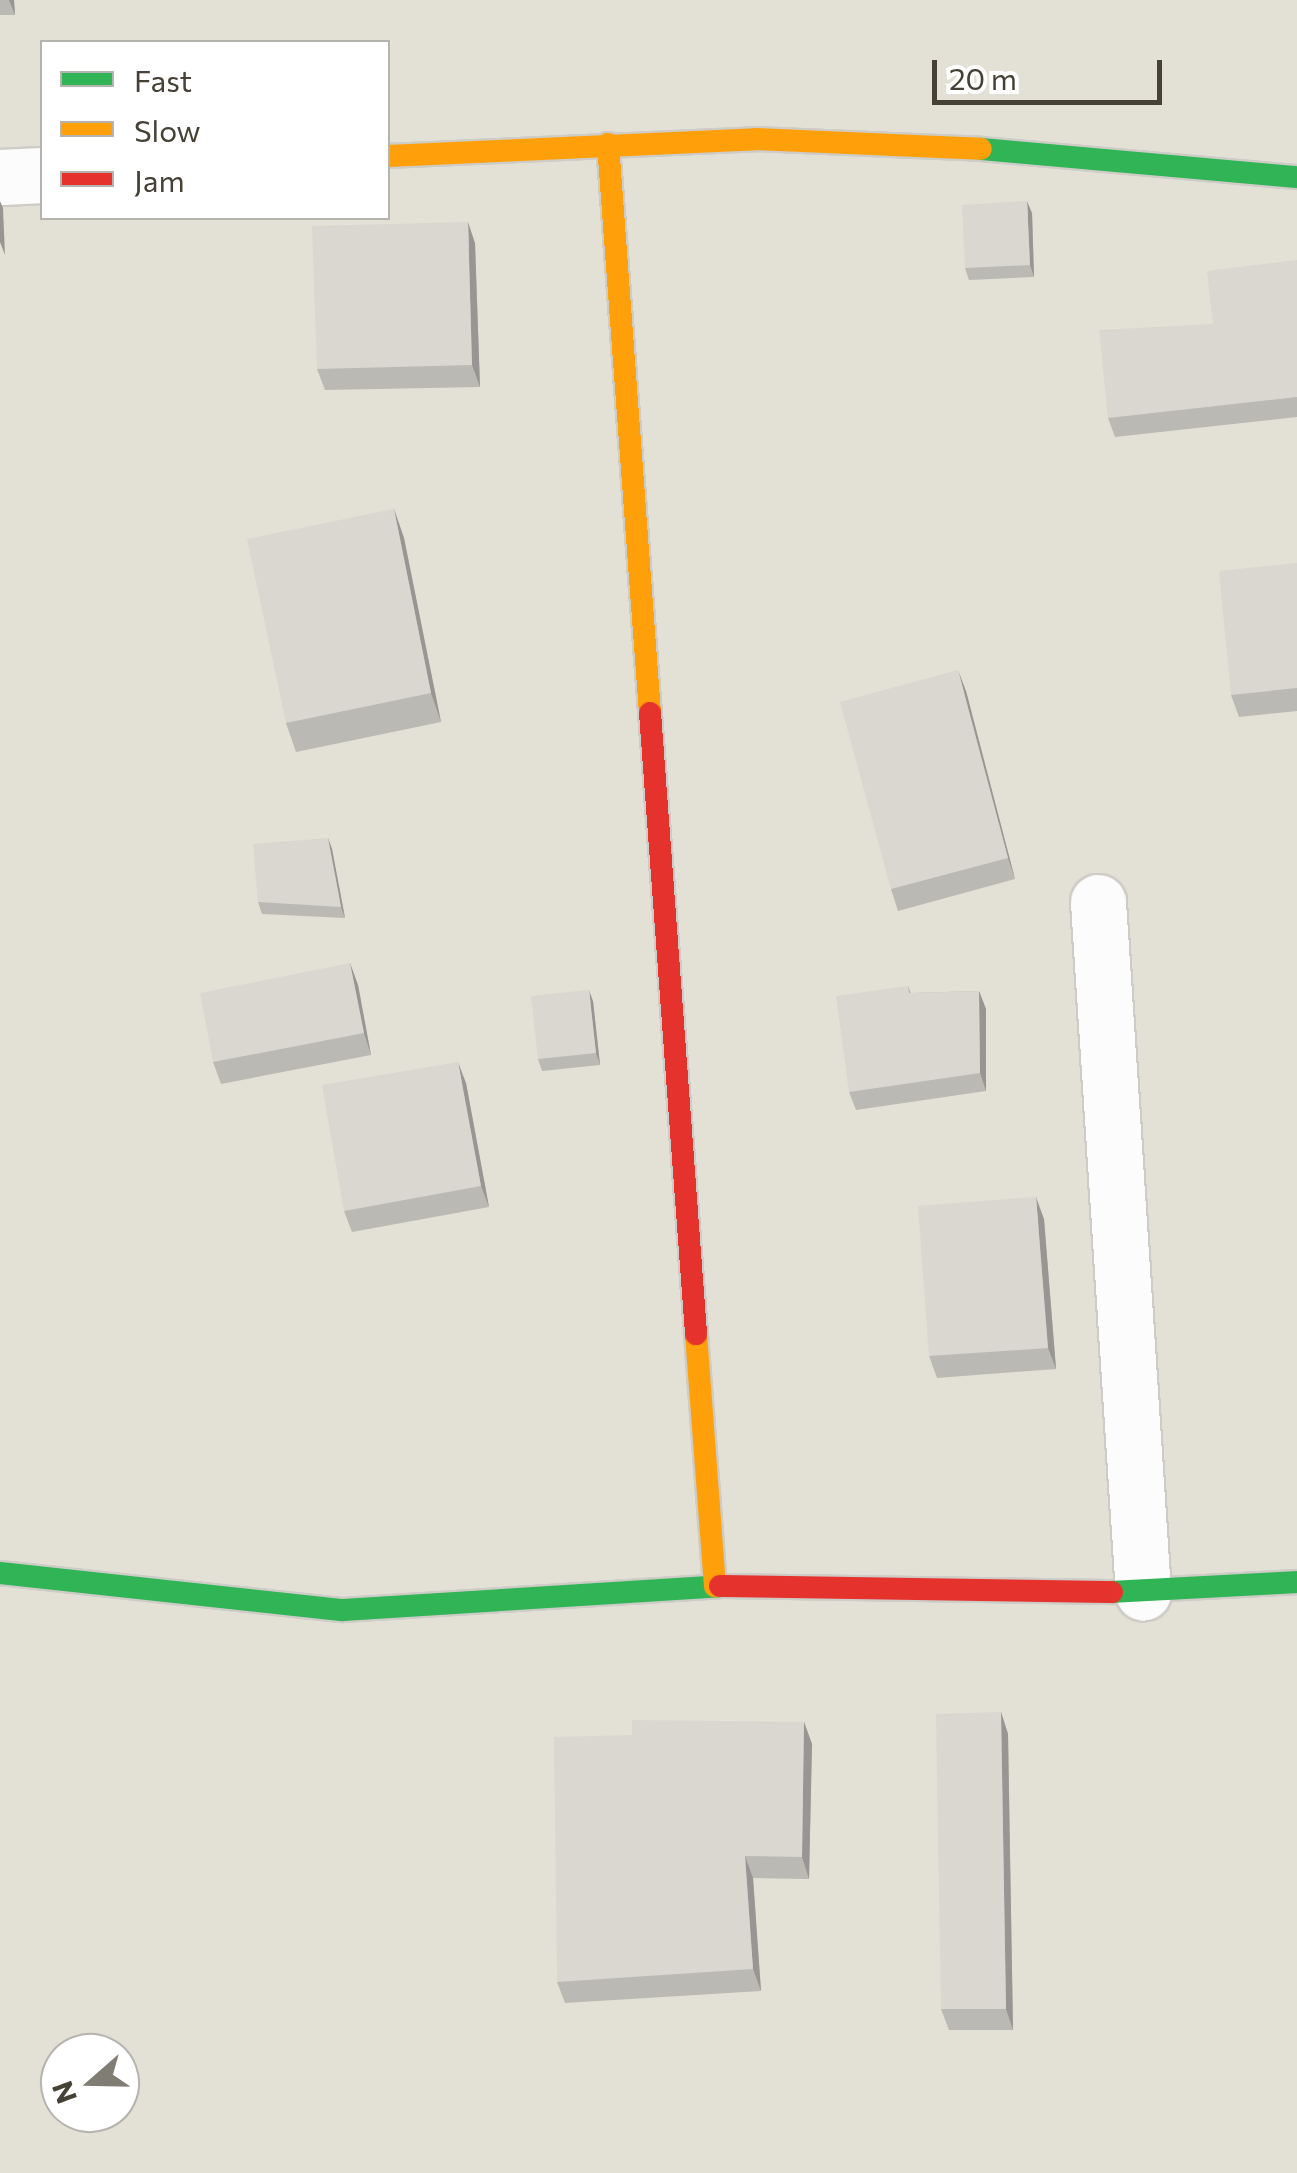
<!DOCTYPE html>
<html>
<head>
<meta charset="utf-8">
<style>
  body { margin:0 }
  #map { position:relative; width:1297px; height:2173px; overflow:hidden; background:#efeee8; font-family:Commissioner,sans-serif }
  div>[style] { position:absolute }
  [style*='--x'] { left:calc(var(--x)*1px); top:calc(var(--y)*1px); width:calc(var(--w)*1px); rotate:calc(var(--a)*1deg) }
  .residential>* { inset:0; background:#e3e1d5 }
  .roads { filter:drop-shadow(2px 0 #cdccc6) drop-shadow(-2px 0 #cdccc6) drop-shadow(0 2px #cdccc6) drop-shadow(0 -2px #cdccc6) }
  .street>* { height:55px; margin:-27.5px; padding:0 27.5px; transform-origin:27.5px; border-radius:27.5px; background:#fdfcfc }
  .fast>* { height:22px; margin:-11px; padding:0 11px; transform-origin:11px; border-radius:11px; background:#30b455 }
  .slow>* { height:22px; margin:-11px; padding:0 11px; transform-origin:11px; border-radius:11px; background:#ff9f0a }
  .jam>* { height:22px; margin:-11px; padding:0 11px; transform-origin:11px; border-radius:11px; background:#e5322d }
  .wall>* { inset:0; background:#bbb9b3 }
  .shaded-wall>* { inset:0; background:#989692 }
  .building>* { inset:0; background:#d9d7d0 }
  span { translate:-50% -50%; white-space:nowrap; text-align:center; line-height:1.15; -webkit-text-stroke:10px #fff; paint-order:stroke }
  .legend { position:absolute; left:40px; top:40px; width:350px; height:180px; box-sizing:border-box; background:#fff; border:2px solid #b5b3ae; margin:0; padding:12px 18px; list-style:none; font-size:30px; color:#454135 }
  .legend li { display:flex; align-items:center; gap:20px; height:50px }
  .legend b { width:50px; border:2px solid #b5b3ae }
  .north { position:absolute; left:40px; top:2033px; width:100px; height:100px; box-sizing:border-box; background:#fff; border:2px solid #b5b3ae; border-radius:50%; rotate:250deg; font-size:28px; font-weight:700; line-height:40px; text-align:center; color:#454135 }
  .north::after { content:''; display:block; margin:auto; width:35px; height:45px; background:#807e74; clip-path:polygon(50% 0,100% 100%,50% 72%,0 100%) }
  .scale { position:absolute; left:932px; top:60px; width:230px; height:45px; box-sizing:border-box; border:5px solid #454135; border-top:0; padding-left:12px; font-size:30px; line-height:35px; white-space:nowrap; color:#454135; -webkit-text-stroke:8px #fff; paint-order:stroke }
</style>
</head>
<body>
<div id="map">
  <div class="residential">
    <div style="clip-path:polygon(evenodd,0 0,1297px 0,1297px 2173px,0 2173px,0 0,42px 42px,388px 42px,388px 218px,42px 218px,42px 42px,0 0,60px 2053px,120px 2053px,120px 2113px,60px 2113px,60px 2053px)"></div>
  </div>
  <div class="roads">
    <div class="street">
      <div style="--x:0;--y:177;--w:42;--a:-2.7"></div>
      <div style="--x:1098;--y:902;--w:692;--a:86.27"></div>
    </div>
    <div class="fast">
      <div style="--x:981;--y:149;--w:317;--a:5.1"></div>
      <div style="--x:0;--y:1573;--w:345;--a:6.2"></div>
      <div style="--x:343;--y:1610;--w:378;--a:-3.6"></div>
      <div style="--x:1112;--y:1592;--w:185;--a:-3.1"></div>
    </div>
    <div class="slow">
      <div style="--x:608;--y:144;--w:571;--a:85.78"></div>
      <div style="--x:388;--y:156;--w:368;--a:-2.6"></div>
      <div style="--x:756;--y:139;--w:225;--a:2.5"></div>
      <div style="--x:696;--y:1334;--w:253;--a:85.7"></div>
    </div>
    <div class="jam">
      <div style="--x:650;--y:713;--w:623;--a:85.76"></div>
      <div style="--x:720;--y:1586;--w:392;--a:0.9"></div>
    </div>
  </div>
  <div class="wall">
    <div style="clip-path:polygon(0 0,14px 0,15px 15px,0 15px)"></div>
    <div style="clip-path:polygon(1032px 213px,1034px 277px,969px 280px,965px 268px)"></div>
    <div style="clip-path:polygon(475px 243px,480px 387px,325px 390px,317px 369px)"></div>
    <div style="clip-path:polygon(1297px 260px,1297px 417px,1115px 437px,1108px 418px,1213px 324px)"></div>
    <div style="clip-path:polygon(394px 509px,404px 538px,441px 722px,296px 752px,286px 723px)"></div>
    <div style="clip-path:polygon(1297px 563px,1297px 711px,1239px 717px,1231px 695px)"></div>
    <div style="clip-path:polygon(966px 691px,1015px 879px,898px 911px,891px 889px)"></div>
    <div style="clip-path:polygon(328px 838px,332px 849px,345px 918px,262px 914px,258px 902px)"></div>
    <div style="clip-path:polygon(350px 963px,358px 985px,371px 1055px,221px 1084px,213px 1062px)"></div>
    <div style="clip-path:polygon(908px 986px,911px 993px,979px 991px,986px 1009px,986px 1091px,856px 1110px,849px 1092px)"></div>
    <div style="clip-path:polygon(593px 1001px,600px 1065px,542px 1071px,538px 1059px)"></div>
    <div style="clip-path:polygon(466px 1083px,489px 1207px,352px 1232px,344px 1211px)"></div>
    <div style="clip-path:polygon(1044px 1219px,1056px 1369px,937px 1378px,929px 1356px)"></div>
    <div style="clip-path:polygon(1001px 1712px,1008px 1734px,1013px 2030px,949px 2030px,941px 2009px)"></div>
    <div style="clip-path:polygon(804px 1722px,812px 1744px,809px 1879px,753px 1878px,761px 1991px,565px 2003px,557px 1982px)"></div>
  </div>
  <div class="shaded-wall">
    <div style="clip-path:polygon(9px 0,14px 0,15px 15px)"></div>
    <div style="clip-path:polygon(0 201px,3px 208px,5px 255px,0 242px)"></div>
    <div style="clip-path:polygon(1027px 201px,1032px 213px,1034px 277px,1030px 265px)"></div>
    <div style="clip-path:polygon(468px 222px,475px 243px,480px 387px,472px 365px)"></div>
    <div style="clip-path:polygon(394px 509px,404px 538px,441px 722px,431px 693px)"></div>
    <div style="clip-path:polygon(958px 670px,966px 691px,1015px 879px,1008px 858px)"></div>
    <div style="clip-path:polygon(328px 838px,332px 849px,345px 918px,341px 907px)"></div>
    <div style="clip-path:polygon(350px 963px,358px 985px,371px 1055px,364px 1033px)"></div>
    <div style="clip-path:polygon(589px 990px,593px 1001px,600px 1065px,596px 1053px)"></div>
    <div style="clip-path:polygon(979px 991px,986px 1009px,986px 1091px,980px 1073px)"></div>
    <div style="clip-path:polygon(458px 1062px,466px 1083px,489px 1207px,481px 1186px)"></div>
    <div style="clip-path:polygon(1036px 1197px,1044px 1219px,1056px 1369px,1048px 1348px)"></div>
    <div style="clip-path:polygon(1001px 1712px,1008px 1734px,1013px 2030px,1006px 2009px)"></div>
    <div style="clip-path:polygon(804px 1722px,812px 1744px,809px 1879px,802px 1857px)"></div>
    <div style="clip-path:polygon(745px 1856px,753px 1878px,761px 1991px,753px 1969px)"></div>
  </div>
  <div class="building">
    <div style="clip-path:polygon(1027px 201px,1030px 265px,965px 268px,962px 205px)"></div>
    <div style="clip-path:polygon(468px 222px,472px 365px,317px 369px,312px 226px)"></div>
    <div style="clip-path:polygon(1297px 260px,1297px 397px,1108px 418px,1099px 330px,1213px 324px,1207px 271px)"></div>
    <div style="clip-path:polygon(394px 509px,431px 693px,286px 723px,247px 539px)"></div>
    <div style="clip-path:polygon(1297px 563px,1297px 688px,1231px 695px,1219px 571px)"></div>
    <div style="clip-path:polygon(958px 670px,1008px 858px,891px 889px,840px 702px)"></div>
    <div style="clip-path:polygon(328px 838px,341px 907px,258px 902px,253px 844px)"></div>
    <div style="clip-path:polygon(350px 963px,364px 1033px,213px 1062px,200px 993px)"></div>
    <div style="clip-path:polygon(908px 986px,909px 993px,979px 991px,980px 1073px,849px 1092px,836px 996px)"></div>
    <div style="clip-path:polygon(589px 990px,596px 1053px,538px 1059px,531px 996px)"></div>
    <div style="clip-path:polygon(458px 1062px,481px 1186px,344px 1211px,322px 1085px)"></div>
    <div style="clip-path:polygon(1036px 1197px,1048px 1348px,929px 1356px,918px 1206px)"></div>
    <div style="clip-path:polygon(1001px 1712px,1006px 2009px,941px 2009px,936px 1714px)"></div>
    <div style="clip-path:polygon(632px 1720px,804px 1722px,802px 1857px,745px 1856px,753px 1969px,557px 1982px,554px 1737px,632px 1735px)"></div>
  </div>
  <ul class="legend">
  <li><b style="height:12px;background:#30b455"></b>Fast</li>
  <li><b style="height:12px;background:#ff9f0a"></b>Slow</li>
  <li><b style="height:12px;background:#e5322d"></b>Jam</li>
  </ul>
  <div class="north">N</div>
  <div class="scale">20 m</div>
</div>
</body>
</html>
